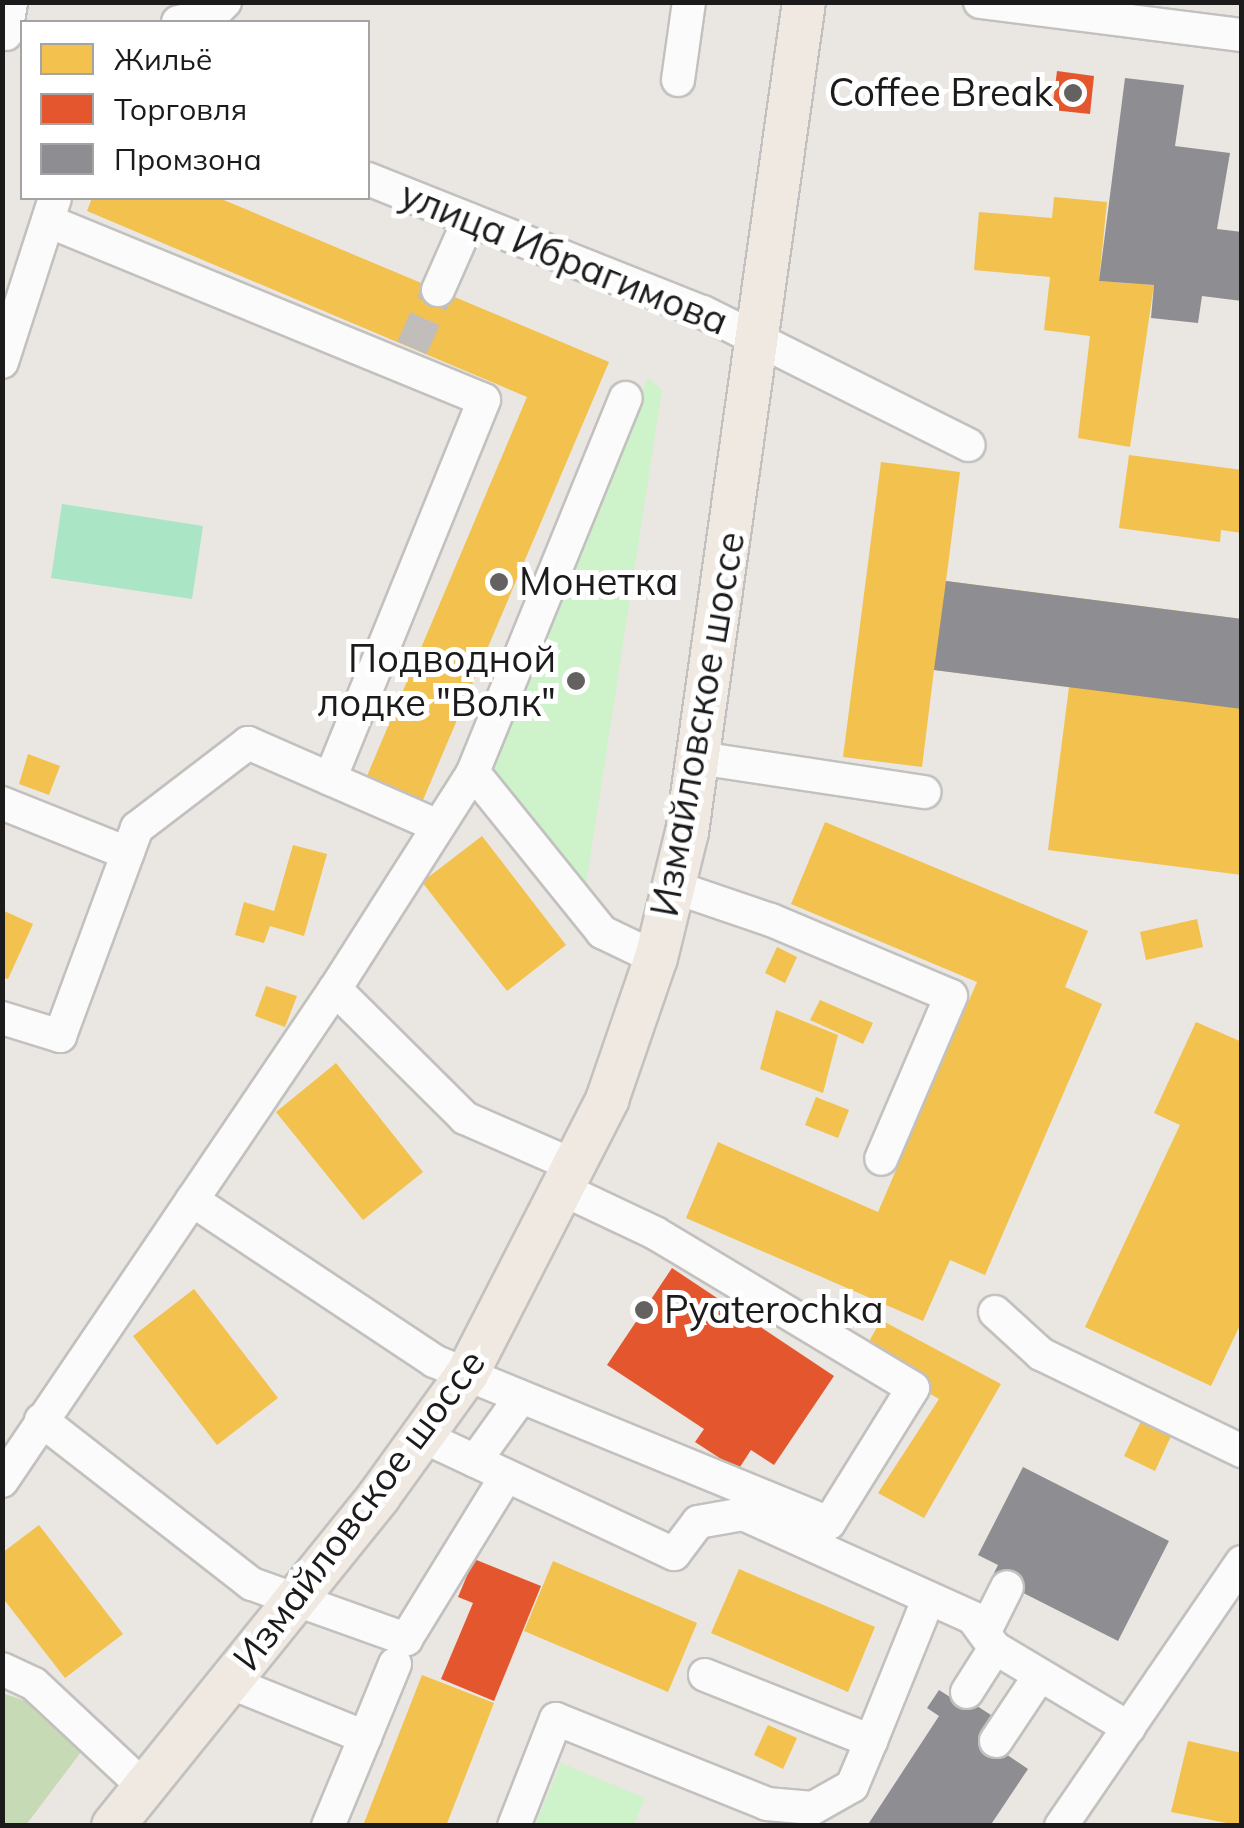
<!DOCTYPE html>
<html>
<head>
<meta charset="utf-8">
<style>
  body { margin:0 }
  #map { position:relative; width:1244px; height:1828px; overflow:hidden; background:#eae6e2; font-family:Mulish,sans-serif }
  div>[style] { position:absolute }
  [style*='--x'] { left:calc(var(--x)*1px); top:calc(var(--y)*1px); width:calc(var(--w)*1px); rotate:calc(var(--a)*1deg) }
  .forest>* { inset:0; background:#c6dab5 }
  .park>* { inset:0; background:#cef3ca }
  .pitch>* { inset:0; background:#aae5c5 }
  .homes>* { inset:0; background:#f2c14e }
  .shops>* { inset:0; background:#e4572e }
  .industry>* { inset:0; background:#8d8d92 }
  .minor-tunnel>* { height:32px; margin-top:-16px; transform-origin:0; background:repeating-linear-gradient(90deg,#c1bdba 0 32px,transparent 0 48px) }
  .roads { filter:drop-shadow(2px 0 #c2c1bf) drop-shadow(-2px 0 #c2c1bf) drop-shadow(0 2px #c2c1bf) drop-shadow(0 -2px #c2c1bf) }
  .minor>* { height:32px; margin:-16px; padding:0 16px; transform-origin:16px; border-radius:16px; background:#fcfbfb }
  .major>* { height:42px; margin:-21px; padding:0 21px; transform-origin:21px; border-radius:21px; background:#f0e9e1 }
  .dots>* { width:28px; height:28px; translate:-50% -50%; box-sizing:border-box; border:5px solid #fff; border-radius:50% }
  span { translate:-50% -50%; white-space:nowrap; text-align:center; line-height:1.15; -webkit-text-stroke:10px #fff; paint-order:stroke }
  .poi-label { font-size:38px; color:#1b1b1b }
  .right { translate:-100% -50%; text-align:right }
  .left { translate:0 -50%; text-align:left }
  .street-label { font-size:38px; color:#1b1b1b }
  .frame { position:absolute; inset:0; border:5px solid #1b1b1b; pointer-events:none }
  .legend { position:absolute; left:20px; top:20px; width:350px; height:180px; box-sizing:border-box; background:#fff; border:2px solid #a4a4a4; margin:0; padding:12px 18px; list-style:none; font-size:30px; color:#1b1b1b }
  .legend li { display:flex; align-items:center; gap:20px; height:50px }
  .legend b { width:50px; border:2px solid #a4a4a4 }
</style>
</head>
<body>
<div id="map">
  <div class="forest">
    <div style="clip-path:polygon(2px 1693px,26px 1701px,84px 1748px,26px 1825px,3px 1825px)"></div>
  </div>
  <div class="park">
    <div style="clip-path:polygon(648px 378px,662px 390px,586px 885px,489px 768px)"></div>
    <div style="clip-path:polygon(561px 1763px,645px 1798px,634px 1825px,535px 1825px)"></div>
  </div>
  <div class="pitch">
    <div style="clip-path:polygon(62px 504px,203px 526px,192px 599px,51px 578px)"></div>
  </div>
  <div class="homes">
    <div style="clip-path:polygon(1054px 197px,1107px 202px,1099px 281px,1154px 285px,1130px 447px,1078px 438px,1090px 336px,1044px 330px,1050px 277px,974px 270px,979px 212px,1052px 218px)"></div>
    <div style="clip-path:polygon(92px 198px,219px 198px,609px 362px,423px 800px,367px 776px,527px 397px,87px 211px)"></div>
    <div style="clip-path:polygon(1129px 455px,1242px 470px,1242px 533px,1221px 530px,1220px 542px,1119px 528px)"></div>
    <div style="clip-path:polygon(881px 462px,960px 472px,946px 581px,1242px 619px,1242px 875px,1048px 850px,1069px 687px,934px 670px,922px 767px,843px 757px)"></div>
    <div style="clip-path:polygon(28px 754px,60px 766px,49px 795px,19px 784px)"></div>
    <div style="clip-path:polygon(825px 822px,1088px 931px,1065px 987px,1102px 1004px,985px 1275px,950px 1260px,923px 1321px,686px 1218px,718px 1142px,878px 1212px,977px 982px,791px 904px)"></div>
    <div style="clip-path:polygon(482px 836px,566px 945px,507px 991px,422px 882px)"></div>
    <div style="clip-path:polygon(293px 845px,327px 854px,304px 936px,270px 926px,264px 943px,235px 935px,244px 902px,274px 911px)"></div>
    <div style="clip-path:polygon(2px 910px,33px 924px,8px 979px,2px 977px)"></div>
    <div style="clip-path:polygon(1197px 919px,1203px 947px,1146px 960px,1140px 932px)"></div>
    <div style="clip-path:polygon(777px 947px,797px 957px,785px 983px,765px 973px)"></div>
    <div style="clip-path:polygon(266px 986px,297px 996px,285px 1027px,255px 1016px)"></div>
    <div style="clip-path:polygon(820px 1000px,873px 1023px,863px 1044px,810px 1020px)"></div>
    <div style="clip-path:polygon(776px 1010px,838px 1035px,823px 1093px,760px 1069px)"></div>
    <div style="clip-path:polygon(1196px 1022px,1242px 1042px,1242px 1321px,1211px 1386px,1085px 1327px,1180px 1125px,1154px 1113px)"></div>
    <div style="clip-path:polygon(336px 1063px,423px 1172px,363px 1220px,276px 1112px)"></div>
    <div style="clip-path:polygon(816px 1097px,849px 1110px,838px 1138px,805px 1125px)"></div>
    <div style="clip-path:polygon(194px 1289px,278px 1398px,217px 1445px,133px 1336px)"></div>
    <div style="clip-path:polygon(881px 1320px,1001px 1384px,924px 1518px,878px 1493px,939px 1399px,862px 1354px)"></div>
    <div style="clip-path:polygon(1142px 1419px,1172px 1434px,1155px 1471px,1124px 1456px)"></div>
    <div style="clip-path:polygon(39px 1525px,123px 1634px,65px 1678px,2px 1597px,2px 1553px)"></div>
    <div style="clip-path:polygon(553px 1561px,697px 1623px,668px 1692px,524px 1631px)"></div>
    <div style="clip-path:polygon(739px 1569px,875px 1627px,848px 1692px,711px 1633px)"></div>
    <div style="clip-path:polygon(422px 1675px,494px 1703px,446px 1826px,372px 1826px,364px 1823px)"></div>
    <div style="clip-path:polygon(768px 1725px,797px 1738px,783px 1769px,754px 1755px)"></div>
    <div style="clip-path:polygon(1188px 1741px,1242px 1753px,1242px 1826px,1171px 1812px)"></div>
  </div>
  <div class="shops">
    <div style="clip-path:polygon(1057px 71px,1094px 76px,1090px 114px,1052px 110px)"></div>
    <div style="clip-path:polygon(672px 1268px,834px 1376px,774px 1465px,751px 1450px,738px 1470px,695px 1442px,704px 1429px,607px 1365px)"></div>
    <div style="clip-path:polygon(474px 1559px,541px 1586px,494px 1701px,441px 1679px,473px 1603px,458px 1597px)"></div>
  </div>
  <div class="industry">
    <div style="clip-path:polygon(1125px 78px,1184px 85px,1175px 146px,1230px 153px,1217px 229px,1242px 232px,1242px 301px,1202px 296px,1198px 323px,1151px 318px,1154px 285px,1099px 281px)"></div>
    <div style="clip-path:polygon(946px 581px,1242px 619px,1242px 709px,934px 670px)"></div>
    <div style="clip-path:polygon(1023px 1467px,1169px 1541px,1118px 1641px,992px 1577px,998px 1565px,978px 1555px)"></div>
    <div style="clip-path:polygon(939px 1690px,950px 1697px,954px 1691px,994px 1717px,981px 1737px,1028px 1769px,990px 1826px,867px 1826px,939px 1716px,927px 1708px)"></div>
  </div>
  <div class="minor-tunnel">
    <div style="--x:412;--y:348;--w:64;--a:-65.9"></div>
  </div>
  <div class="roads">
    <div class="minor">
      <div style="--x:980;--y:2;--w:264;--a:7.2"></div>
      <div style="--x:178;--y:22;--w:36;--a:-13"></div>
      <div style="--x:213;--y:14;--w:17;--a:-45"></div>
      <div style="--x:6;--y:34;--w:32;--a:-81"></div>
      <div style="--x:678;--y:80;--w:79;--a:-82"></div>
      <div style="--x:368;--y:179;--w:360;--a:21.7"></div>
      <div style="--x:703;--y:312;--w:297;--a:26.6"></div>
      <div style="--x:48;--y:221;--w:471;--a:22.3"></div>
      <div style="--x:484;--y:400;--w:409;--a:112.1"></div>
      <div style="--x:438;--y:290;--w:77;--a:-66.1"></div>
      <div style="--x:2;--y:362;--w:172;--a:-72.1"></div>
      <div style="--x:699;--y:758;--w:228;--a:8.6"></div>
      <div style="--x:473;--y:772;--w:206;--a:51.1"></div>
      <div style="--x:602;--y:932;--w:60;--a:25.7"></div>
      <div style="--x:2;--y:803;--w:135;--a:21.8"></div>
      <div style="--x:674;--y:887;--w:102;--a:18.8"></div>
      <div style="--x:771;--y:920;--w:195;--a:22.9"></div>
      <div style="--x:951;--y:996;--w:177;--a:113.2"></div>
      <div style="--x:335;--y:989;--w:183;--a:44.8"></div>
      <div style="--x:465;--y:1118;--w:122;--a:23.6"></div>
      <div style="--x:2;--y:1018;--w:61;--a:17.2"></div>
      <div style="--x:60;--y:1036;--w:222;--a:-69.7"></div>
      <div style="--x:137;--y:828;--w:140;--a:-37.4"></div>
      <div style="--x:248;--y:743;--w:205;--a:23.6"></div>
      <div style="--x:192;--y:1200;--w:291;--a:33.6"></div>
      <div style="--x:434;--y:1361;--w:427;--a:22.3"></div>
      <div style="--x:829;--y:1523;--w:159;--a:-58.1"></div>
      <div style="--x:913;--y:1388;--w:301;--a:-149"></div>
      <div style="--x:655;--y:1233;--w:98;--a:-154.7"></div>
      <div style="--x:995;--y:1312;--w:62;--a:42.4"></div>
      <div style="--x:1041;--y:1354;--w:223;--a:25.8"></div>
      <div style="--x:41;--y:1420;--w:267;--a:37.9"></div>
      <div style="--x:252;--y:1584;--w:164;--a:19.7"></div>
      <div style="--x:406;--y:1639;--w:189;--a:-58.4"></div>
      <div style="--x:424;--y:1437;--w:276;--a:25.1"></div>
      <div style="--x:674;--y:1554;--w:40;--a:-53"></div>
      <div style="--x:698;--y:1522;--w:46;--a:-10.1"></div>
      <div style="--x:743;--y:1514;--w:252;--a:24.3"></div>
      <div style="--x:973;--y:1618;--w:37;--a:54"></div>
      <div style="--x:995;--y:1648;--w:156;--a:30.8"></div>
      <div style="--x:475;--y:1461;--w:75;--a:-54.2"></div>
      <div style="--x:2;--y:1481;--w:594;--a:-55.91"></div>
      <div style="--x:335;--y:989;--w:257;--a:-57.5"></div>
      <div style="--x:473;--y:772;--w:404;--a:-67.8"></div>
      <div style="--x:984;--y:1633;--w:51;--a:-63.4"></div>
      <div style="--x:2;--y:1669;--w:35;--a:25"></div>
      <div style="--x:34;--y:1684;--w:151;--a:43.1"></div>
      <div style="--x:705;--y:1675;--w:179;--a:21.7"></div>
      <div style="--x:871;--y:1741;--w:152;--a:-68"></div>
      <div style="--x:229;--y:1682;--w:147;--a:22"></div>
      <div style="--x:365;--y:1737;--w:79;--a:-67.7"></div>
      <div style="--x:967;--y:1692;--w:52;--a:-57.5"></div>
      <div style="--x:996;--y:1741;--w:79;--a:-56.3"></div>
      <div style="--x:328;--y:1826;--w:96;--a:-67.4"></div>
      <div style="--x:514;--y:1826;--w:115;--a:-68.6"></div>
      <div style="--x:556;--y:1719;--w:227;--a:21.9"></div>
      <div style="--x:767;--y:1804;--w:46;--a:5"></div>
      <div style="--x:813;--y:1808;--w:45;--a:-29.4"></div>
      <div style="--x:852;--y:1786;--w:49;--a:-67.1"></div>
      <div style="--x:1061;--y:1826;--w:320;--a:-55.6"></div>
    </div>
    <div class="major">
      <div style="--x:113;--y:1826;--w:424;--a:-51.1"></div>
      <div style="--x:379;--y:1496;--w:150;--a:-54.2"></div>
      <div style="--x:467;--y:1374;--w:308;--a:-62.9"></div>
      <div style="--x:607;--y:1100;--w:150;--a:-71"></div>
      <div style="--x:656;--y:958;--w:130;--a:-76.2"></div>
      <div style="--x:687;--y:832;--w:838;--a:-81.98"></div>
    </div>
  </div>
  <div class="dots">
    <div style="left:1073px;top:93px;background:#636261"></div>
    <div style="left:499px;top:582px;background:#636261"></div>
    <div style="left:576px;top:681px;background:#636261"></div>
    <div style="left:644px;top:1310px;background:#636261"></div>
  </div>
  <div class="poi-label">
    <span class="right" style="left:1053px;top:93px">Coffee Break</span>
    <span class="left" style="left:519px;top:582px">Монетка</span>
    <span class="right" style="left:556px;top:681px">Подводной<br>лодке "Волк"</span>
    <span class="left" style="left:664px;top:1310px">Pyaterochka</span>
  </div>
  <div class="street-label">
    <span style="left:564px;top:258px;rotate:22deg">улица Ибрагимова</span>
    <span style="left:698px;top:724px;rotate:-80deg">Измайловское шоссе</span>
    <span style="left:359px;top:1510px;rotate:-53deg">Измайловское шоссе</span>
  </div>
  <div class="frame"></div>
  <ul class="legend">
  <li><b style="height:28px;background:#f2c14e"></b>Жильё</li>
  <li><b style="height:28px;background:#e4572e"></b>Торговля</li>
  <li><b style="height:28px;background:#8d8d92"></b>Промзона</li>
  </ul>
</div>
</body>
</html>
